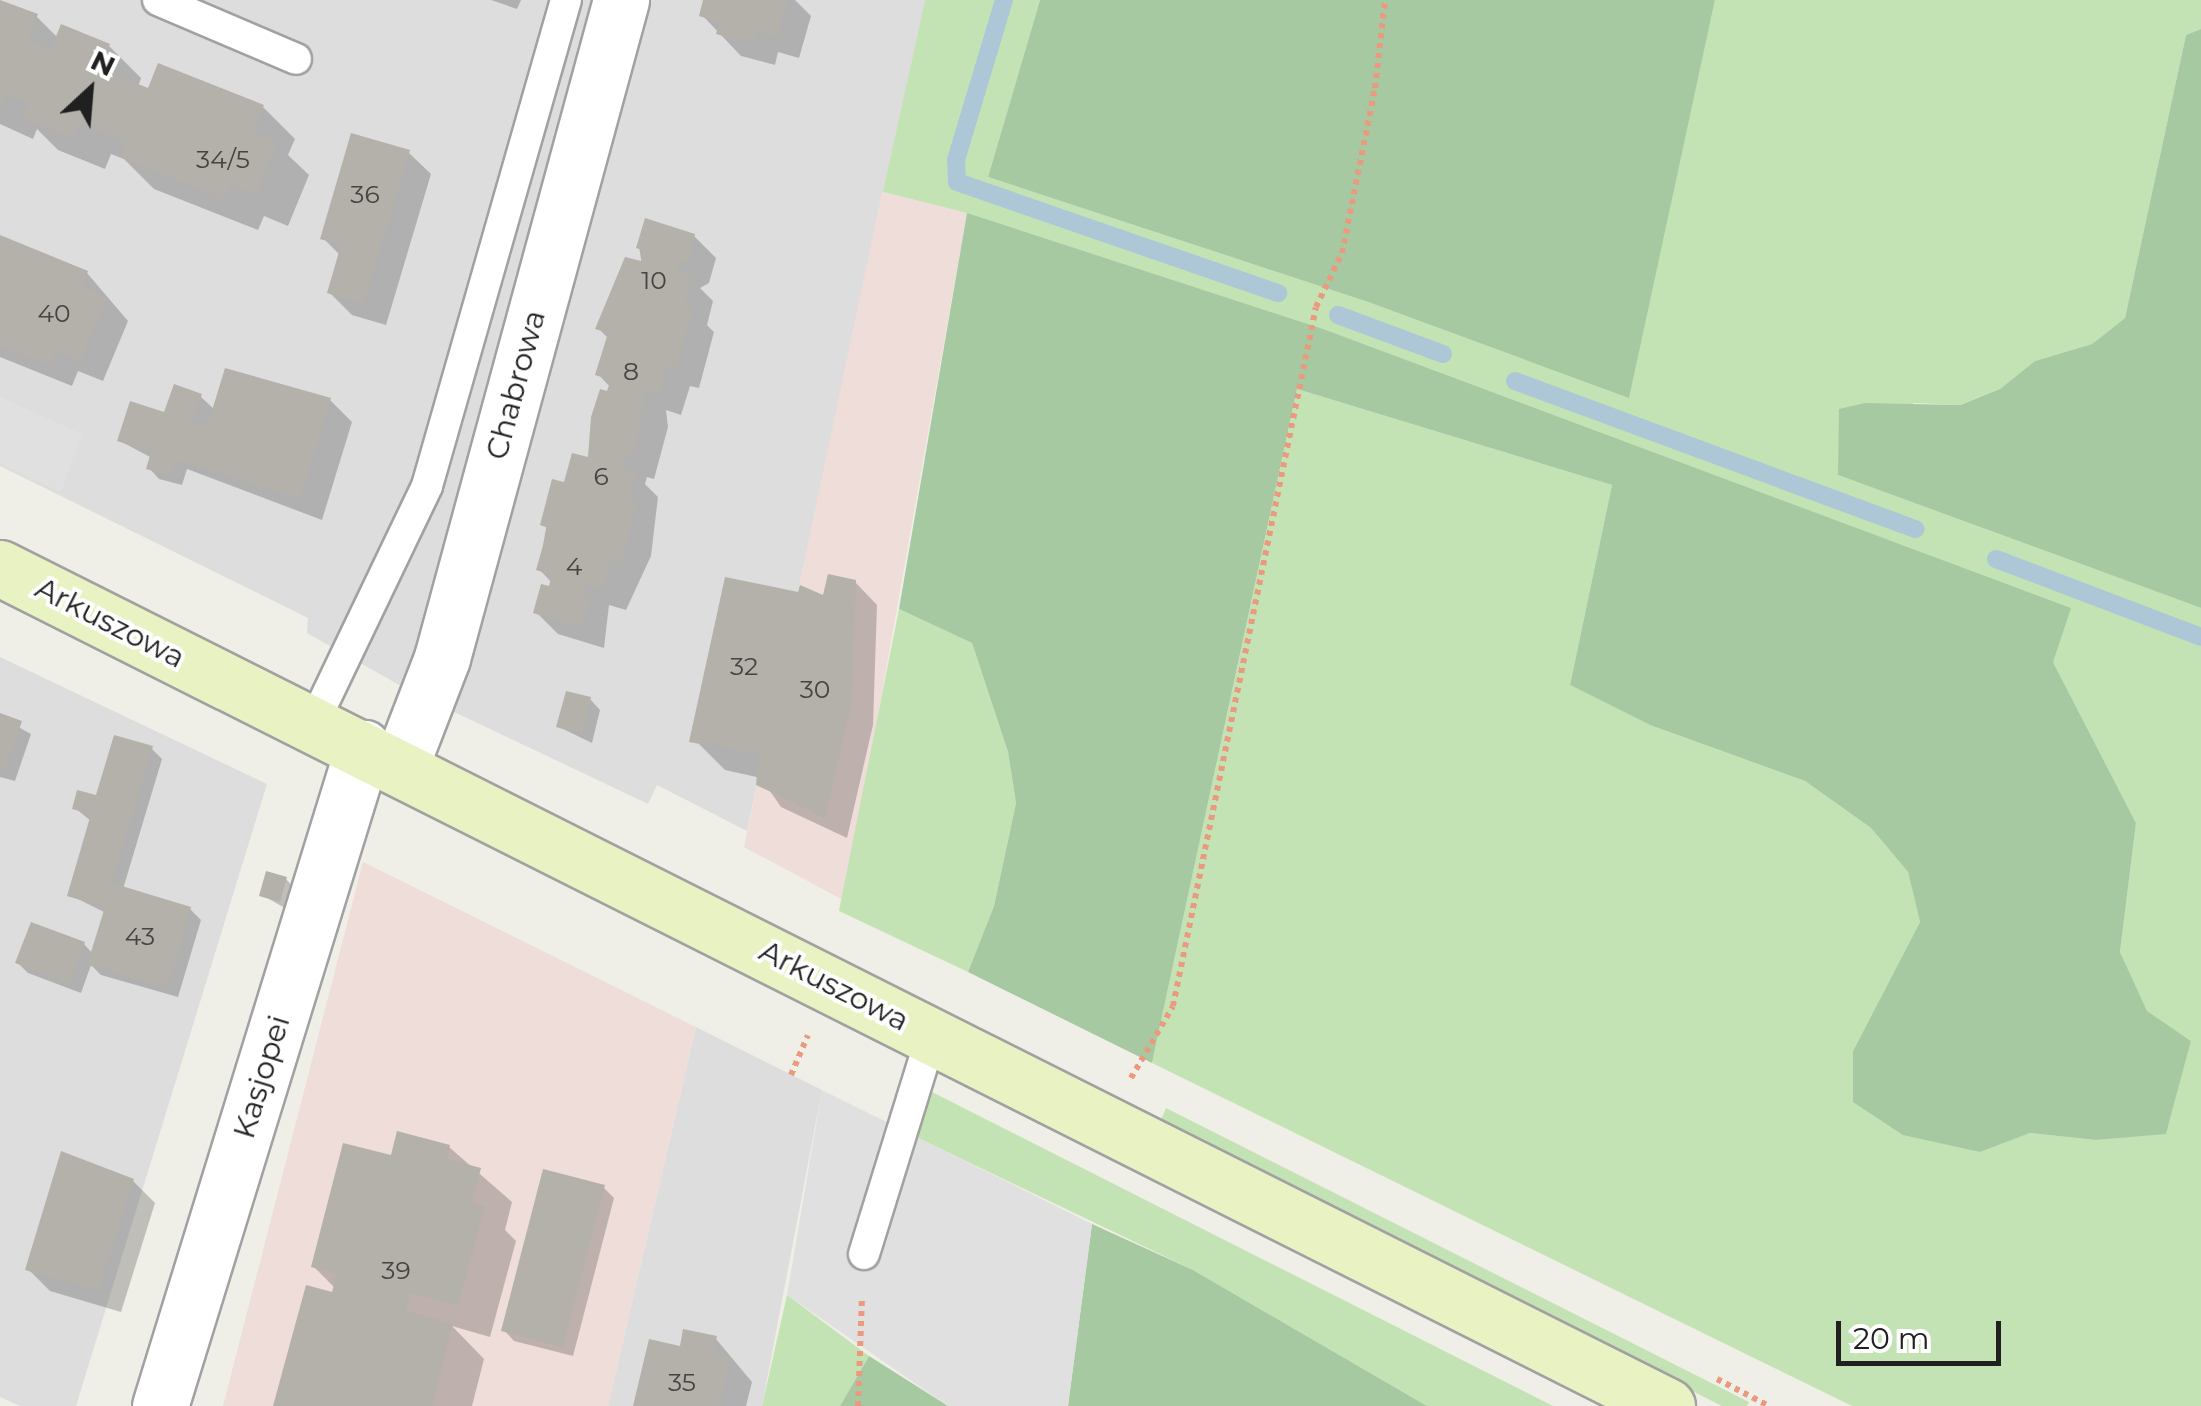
<!DOCTYPE html>
<html>
<head>
<meta charset="utf-8">
<style>
  body { margin:0 }
  #map { position:relative; width:2201px; height:1406px; overflow:hidden; background:#efeee7; font-family:Montserrat,sans-serif }
  div>[style] { position:absolute }
  [style*='--x'] { left:calc(var(--x)*1px); top:calc(var(--y)*1px); width:calc(var(--w)*1px); rotate:calc(var(--a)*1deg) }
  .residential>* { inset:0; background:#dedddd }
  .commercial>* { inset:0; background:#eeddd9 }
  .grass>* { inset:0; background:#c4e3b4 }
  .forest>* { inset:0; background:#a7c9a1 }
  .parking>* { inset:0; background:#e0e0e0 }
  .shadow>* { inset:0; background:#0003 }
  .stream>* { height:18px; margin:-9px; padding:0 9px; transform-origin:9px; border-radius:9px; background:#adc7d7 }
  .building>* { inset:0; background:#b4b0aa }
  .path>* { height:6px; margin-top:-3px; transform-origin:0; background:repeating-linear-gradient(90deg,#e99a7f 0 5px,transparent 0 10px) }
  .roads { filter:drop-shadow(2px 0 #a1a1a1) drop-shadow(-2px 0 #a1a1a1) drop-shadow(0 2px #a1a1a1) drop-shadow(0 -2px #a1a1a1) }
  .lane>* { height:30px; margin:-15px; padding:0 15px; transform-origin:15px; border-radius:15px; background:#fff }
  .street>* { height:55px; margin:-27.5px; padding:0 27.5px; transform-origin:27.5px; border-radius:27.5px; background:#fff }
  .secondary>* { height:55px; margin:-27.5px; padding:0 27.5px; transform-origin:27.5px; border-radius:27.5px; background:#e8f2c3 }
  span { translate:-50% -50%; white-space:nowrap; text-align:center; line-height:1.15; -webkit-text-stroke:8px #fff; paint-order:stroke }
  .number-label { font-size:25px; color:#454442 }
  .number-label span { -webkit-text-stroke-width:0 }
  .street-label { font-size:30px; color:#202020 }
  .north { position:absolute; left:40px; top:40px; width:100px; height:100px; -webkit-text-stroke:8px #fff; paint-order:stroke; rotate:26deg; font-size:28px; font-weight:700; line-height:40px; text-align:center; color:#202020 }
  .north::after { content:''; display:block; margin:auto; width:35px; height:45px; background:#202020; clip-path:polygon(50% 0,100% 100%,50% 72%,0 100%) }
  .scale { position:absolute; left:1836px; top:1321px; width:165px; height:45px; box-sizing:border-box; border:5px solid #202020; border-top:0; padding-left:12px; font-size:30px; line-height:35px; white-space:nowrap; color:#202020; -webkit-text-stroke:8px #fff; paint-order:stroke }
</style>
</head>
<body>
<div id="map">
  <div class="residential">
    <div style="clip-path:polygon(0 0,925px 0,747px 831px,657px 785px,648px 804px,408px 690px,307px 633px,308px 618px,0 466px)"></div>
    <div style="clip-path:polygon(0 657px,267px 784px,76px 1406px,20px 1406px,0 1397px)"></div>
    <div style="clip-path:polygon(696px 1027px,822px 1090px,762px 1406px,608px 1406px)"></div>
  </div>
  <div class="commercial">
    <div style="clip-path:polygon(882px 192px,967px 213px,845px 901px,744px 847px)"></div>
    <div style="clip-path:polygon(363px 862px,696px 1027px,608px 1406px,223px 1406px)"></div>
  </div>
  <div class="grass">
    <div style="clip-path:polygon(925px 0,1040px 0,988px 177px,1368px 302px,1628px 397px,1715px 0,2201px 0,2201px 29px,2186px 35px,2125px 318px,2092px 344px,2035px 361px,2000px 389px,1959px 405px,1914px 403px,1838px 475px,2201px 608px,2201px 1406px,1852px 1406px,1152px 1063px,1297px 389px,1612px 485px,1570px 685px,1650px 725px,1805px 781px,1871px 828px,1908px 872px,1920px 922px,1853px 1051px,1979px 1152px,2030px 1133px,2096px 1140px,2166px 1133px,2191px 1041px,2146px 1011px,2120px 952px,2136px 823px,2053px 662px,967px 213px,883px 192px)"></div>
    <div style="clip-path:polygon(899px 609px,972px 643px,1008px 752px,1016px 803px,994px 906px,968px 972px,839px 911px)"></div>
    <div style="clip-path:polygon(930px 1091px,1553px 1406px,1427px 1406px,1193px 1270px,912px 1135px)"></div>
    <div style="clip-path:polygon(1166px 1108px,1749px 1402px,1747px 1406px,1722px 1406px,1160px 1122px)"></div>
    <div style="clip-path:polygon(787px 1295px,869px 1356px,840px 1406px,762px 1406px)"></div>
  </div>
  <div class="forest">
    <div style="clip-path:polygon(1040px 0,1715px 0,1629px 398px,1368px 302px,988px 177px)"></div>
    <div style="clip-path:polygon(2201px 29px,2201px 608px,1838px 475px,1839px 409px,1865px 403px,1960px 405px,2000px 389px,2035px 361px,2092px 344px,2125px 318px,2186px 35px)"></div>
    <div style="clip-path:polygon(967px 213px,1323px 329px,2071px 608px,2053px 662px,2136px 823px,2120px 952px,2147px 1011px,2191px 1041px,2166px 1134px,2096px 1140px,2030px 1133px,1980px 1152px,1903px 1135px,1853px 1102px,1853px 1051px,1920px 922px,1908px 872px,1871px 828px,1805px 781px,1650px 725px,1570px 685px,1612px 485px,1297px 389px,1152px 1063px,968px 972px,994px 906px,1016px 803px,1008px 752px,972px 643px,899px 609px)"></div>
    <div style="clip-path:polygon(1092px 1224px,1193px 1270px,1427px 1406px,1068px 1406px)"></div>
    <div style="clip-path:polygon(869px 1356px,948px 1406px,840px 1406px)"></div>
  </div>
  <div class="parking">
    <div style="clip-path:polygon(0 397px,82px 434px,61px 492px,0 463px)"></div>
    <div style="clip-path:polygon(822px 1090px,1092px 1224px,1068px 1406px,948px 1406px,787px 1295px)"></div>
  </div>
  <div class="shadow">
    <div style="clip-path:polygon(491px 0,521px 0,517px 9px)"></div>
    <div style="clip-path:polygon(706px 0,795px 0,811px 16px,799px 58px,778px 52px,775px 65px,741px 56px,702px 15px)"></div>
    <div style="clip-path:polygon(0 2px,37px 17px,58px 38px,109px 46px,141px 78px,138px 87px,263px 107px,295px 139px,288px 155px,309px 175px,288px 226px,264px 216px,258px 230px,154px 189px,124px 159px,111px 154px,105px 169px,58px 150px,37px 129px,33px 139px,0 124px)"></div>
    <div style="clip-path:polygon(408px 152px,431px 174px,386px 325px,352px 315px,329px 292px,341px 256px,323px 238px)"></div>
    <div style="clip-path:polygon(694px 236px,716px 258px,709px 283px,700px 288px,713px 301px,707px 325px,714px 332px,699px 388px,690px 386px,681px 415px,666px 410px,668px 427px,654px 479px,647px 477px,645px 484px,658px 497px,651px 556px,626px 610px,609px 605px,604px 648px,558px 634px,536px 612px,552px 583px,539px 569px,554px 482px,565px 485px,590px 461px,611px 388px,598px 374px,609px 339px,598px 328px,642px 264px,639px 247px)"></div>
    <div style="clip-path:polygon(0 238px,87px 273px,128px 321px,103px 381px,78px 371px,72px 386px,0 357px)"></div>
    <div style="clip-path:polygon(266px 380px,330px 400px,352px 422px,322px 520px,187px 469px,182px 485px,159px 479px,149px 468px,152px 458px,120px 441px,200px 396px,215px 410px)"></div>
    <div style="clip-path:polygon(855px 582px,877px 605px,873px 725px,847px 838px,781px 807px,761px 778px,725px 770px,693px 738px,824px 599px)"></div>
    <div style="clip-path:polygon(590px 699px,600px 710px,592px 743px,559px 727px)"></div>
    <div style="clip-path:polygon(0 717px,31px 734px,15px 781px,0 777px)"></div>
    <div style="clip-path:polygon(151px 748px,162px 759px,123px 889px,190px 909px,201px 920px,178px 997px,101px 975px,91px 965px,81px 993px,28px 973px,18px 963px,84px 944px,93px 954px,106px 913px,70px 895px,91px 821px,75px 808px,98px 798px)"></div>
    <div style="clip-path:polygon(286px 879px,296px 890px,290px 911px,262px 895px)"></div>
    <div style="clip-path:polygon(449px 1147px,512px 1202px,505px 1230px,516px 1241px,490px 1337px,452px 1326px,484px 1359px,472px 1406px,276px 1406px,335px 1288px,313px 1266px,393px 1158px)"></div>
    <div style="clip-path:polygon(133px 1181px,155px 1203px,121px 1312px,50px 1291px,28px 1269px)"></div>
    <div style="clip-path:polygon(604px 1188px,614px 1198px,573px 1356px,514px 1341px,504px 1330px)"></div>
    <div style="clip-path:polygon(716px 1339px,752px 1382px,746px 1406px,636px 1406px,682px 1349px)"></div>
  </div>
  <div class="stream">
    <div style="--x:1004;--y:0;--w:167;--a:106.7"></div>
    <div style="--x:956;--y:160;--w:22;--a:87"></div>
    <div style="--x:957;--y:182;--w:340;--a:19.1"></div>
    <div style="--x:1338;--y:315;--w:112;--a:20.4"></div>
    <div style="--x:1515;--y:381;--w:427;--a:20.3"></div>
    <div style="--x:1996;--y:559;--w:219;--a:20.8"></div>
  </div>
  <div class="building">
    <div style="clip-path:polygon(0 0,38px 14px,28px 40px,51px 49px,61px 24px,110px 44px,100px 69px,148px 88px,158px 63px,264px 105px,253px 131px,278px 141px,256px 195px,231px 185px,225px 200px,119px 157px,126px 142px,79px 123px,72px 138px,23px 119px,29px 103px,6px 94px,0 109px)"></div>
    <div style="clip-path:polygon(703px 0,788px 0,777px 38px,756px 32px,753px 44px,716px 34px,719px 22px,699px 16px)"></div>
    <div style="clip-path:polygon(351px 133px,410px 150px,364px 304px,327px 293px,341px 245px,320px 239px)"></div>
    <div style="clip-path:polygon(645px 218px,695px 234px,688px 263px,680px 261px,677px 272px,692px 276px,685px 305px,693px 307px,677px 367px,668px 365px,659px 394px,644px 390px,640px 431px,632px 459px,625px 456px,622px 468px,637px 472px,629px 500px,638px 503px,621px 563px,612px 561px,603px 590px,587px 585px,584px 596px,591px 598px,582px 628px,533px 613px,541px 584px,549px 586px,552px 575px,536px 570px,548px 528px,540px 525px,552px 479px,564px 482px,572px 453px,588px 457px,591px 417px,600px 389px,607px 391px,611px 380px,595px 375px,608px 333px,595px 329px,625px 257px,641px 261px,643px 250px,636px 248px)"></div>
    <div style="clip-path:polygon(0 235px,88px 271px,82px 286px,107px 297px,81px 361px,56px 350px,50px 366px,0 346px)"></div>
    <div style="clip-path:polygon(225px 368px,331px 398px,300px 499px,176px 460px,171px 476px,146px 469px,151px 452px,117px 441px,130px 401px,164px 412px,174px 384px,202px 394px,192px 422px,207px 427px)"></div>
    <div style="clip-path:polygon(828px 574px,856px 580px,852px 702px,825px 818px,756px 785px,759px 754px,689px 742px,725px 577px,798px 592px,800px 585px,823px 595px)"></div>
    <div style="clip-path:polygon(566px 691px,591px 697px,582px 734px,556px 727px)"></div>
    <div style="clip-path:polygon(0 713px,22px 721px,5px 772px,0 771px)"></div>
    <div style="clip-path:polygon(114px 735px,153px 746px,112px 883px,191px 907px,168px 988px,87px 965px,105px 907px,67px 896px,91px 814px,72px 809px,77px 790px,96px 795px)"></div>
    <div style="clip-path:polygon(266px 871px,287px 877px,280px 902px,259px 896px)"></div>
    <div style="clip-path:polygon(31px 922px,85px 942px,70px 984px,15px 963px)"></div>
    <div style="clip-path:polygon(397px 1131px,450px 1145px,447px 1159px,481px 1168px,472px 1202px,485px 1207px,458px 1306px,411px 1293px,406px 1311px,453px 1324px,432px 1406px,273px 1406px,306px 1285px,332px 1292px,337px 1274px,311px 1267px,343px 1143px,391px 1155px)"></div>
    <div style="clip-path:polygon(61px 1151px,134px 1179px,99px 1291px,25px 1270px)"></div>
    <div style="clip-path:polygon(543px 1169px,605px 1185px,563px 1347px,501px 1331px)"></div>
    <div style="clip-path:polygon(683px 1329px,717px 1336px,713px 1354px,731px 1357px,720px 1406px,633px 1406px,649px 1339px,680px 1346px)"></div>
  </div>
  <div class="path">
    <div style="--x:791;--y:1075;--w:43;--a:-67"></div>
    <div style="--x:1131;--y:1078;--w:83;--a:-59.7"></div>
    <div style="--x:1173;--y:1006;--w:713;--a:-78.44"></div>
    <div style="--x:1316;--y:307;--w:60;--a:-64.3"></div>
    <div style="--x:1342;--y:253;--w:168;--a:-78.7"></div>
    <div style="--x:1375;--y:88;--w:89;--a:-83.5"></div>
    <div style="--x:1717;--y:1379;--w:59;--a:27.4"></div>
    <div style="--x:858;--y:1406;--w:110;--a:-87.9"></div>
  </div>
  <div class="roads">
    <div class="lane">
      <div style="--x:158;--y:0;--w:150;--a:23.1"></div>
      <div style="--x:313;--y:724;--w:264;--a:-64.4"></div>
      <div style="--x:427;--y:486;--w:505;--a:-74.04"></div>
      <div style="--x:864;--y:1254;--w:229;--a:-72.8"></div>
    </div>
    <div class="street">
      <div style="--x:400;--y:767;--w:117;--a:-68.9"></div>
      <div style="--x:442;--y:658;--w:682;--a:-74.78"></div>
      <div style="--x:160;--y:1406;--w:689;--a:-72.85"></div>
    </div>
    <div class="secondary">
      <div style="--x:0;--y:568;--w:1866;--a:26.69"></div>
    </div>
  </div>
  <div class="number-label">
    <span style="left:223px;top:159px">34/5</span>
    <span style="left:365px;top:194px">36</span>
    <span style="left:654px;top:280px">10</span>
    <span style="left:54px;top:313px">40</span>
    <span style="left:631px;top:371px">8</span>
    <span style="left:601px;top:476px">6</span>
    <span style="left:574px;top:566px">4</span>
    <span style="left:744px;top:666px">32</span>
    <span style="left:815px;top:689px">30</span>
    <span style="left:140px;top:936px">43</span>
    <span style="left:396px;top:1270px">39</span>
    <span style="left:682px;top:1382px">35</span>
  </div>
  <div class="street-label">
    <span style="left:516px;top:385px;rotate:-75deg">Chabrowa</span>
    <span style="left:110px;top:623px;rotate:27deg">Arkuszowa</span>
    <span style="left:834px;top:986px;rotate:27deg">Arkuszowa</span>
    <span style="left:262px;top:1077px;rotate:-73deg">Kasjopei</span>
  </div>
  <div class="north">N</div>
  <div class="scale">20 m</div>
</div>
</body>
</html>
